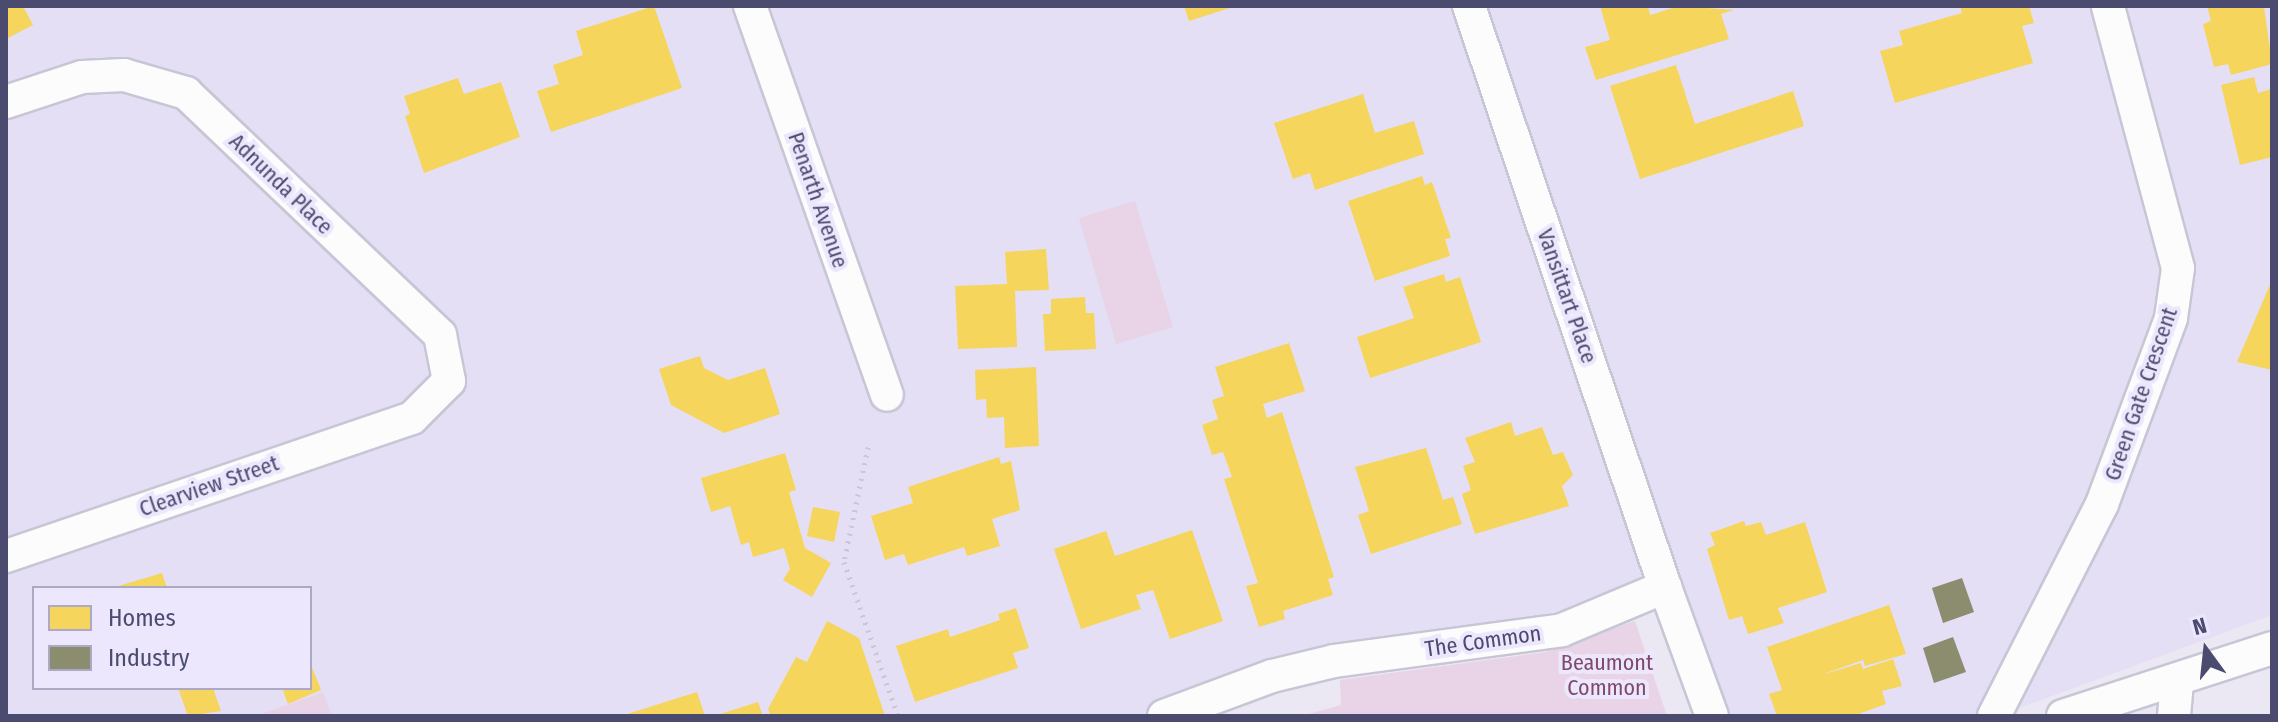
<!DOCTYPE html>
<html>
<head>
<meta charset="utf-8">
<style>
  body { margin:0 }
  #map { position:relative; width:2278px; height:722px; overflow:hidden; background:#ebe8f4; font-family:"Fira Sans Condensed",sans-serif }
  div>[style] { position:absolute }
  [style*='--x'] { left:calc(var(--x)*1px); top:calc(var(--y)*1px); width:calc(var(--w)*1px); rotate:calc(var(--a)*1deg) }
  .residential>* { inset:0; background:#e4dff5 }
  .green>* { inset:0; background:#e8d3e7 }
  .homes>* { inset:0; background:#f6d55c }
  .industry>* { inset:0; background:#8c8c6e }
  .path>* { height:5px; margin-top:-2.5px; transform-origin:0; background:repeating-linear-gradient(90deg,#c8c7d3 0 2px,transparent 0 8px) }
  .roads { filter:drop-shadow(2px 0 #c7c6d5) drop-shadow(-2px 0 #c7c6d5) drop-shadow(0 2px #c7c6d5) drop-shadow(0 -2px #c7c6d5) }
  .minor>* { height:32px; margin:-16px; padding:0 16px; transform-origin:16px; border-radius:16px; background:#fcfcfd }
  span { translate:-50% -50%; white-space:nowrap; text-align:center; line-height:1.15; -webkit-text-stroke:8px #ede7fd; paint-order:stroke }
  .street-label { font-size:22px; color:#4b4b6f }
  .park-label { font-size:22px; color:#7f4a6b }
  .frame { position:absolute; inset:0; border:8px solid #4b4b6f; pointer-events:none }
  .legend { position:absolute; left:32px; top:586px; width:280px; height:104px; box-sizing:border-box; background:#ede7fd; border:2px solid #aca9c4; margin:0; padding:10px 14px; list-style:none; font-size:24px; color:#4b4b6f }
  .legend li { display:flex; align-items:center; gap:16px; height:40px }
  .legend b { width:40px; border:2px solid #aca9c4 }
  .north { position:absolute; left:2166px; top:610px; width:80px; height:80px; -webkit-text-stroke:6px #ede7fd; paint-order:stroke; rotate:345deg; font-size:22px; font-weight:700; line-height:32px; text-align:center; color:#4b4b6f }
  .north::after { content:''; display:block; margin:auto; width:28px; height:36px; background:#4b4b6f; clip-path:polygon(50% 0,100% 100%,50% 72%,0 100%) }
</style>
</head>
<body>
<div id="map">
  <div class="residential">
    <div style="clip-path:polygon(evenodd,6px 6px,2272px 6px,2272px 615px,1998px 716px,1712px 716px,1664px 587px,1334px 661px,1190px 716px,6px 716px,6px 6px,34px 588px,310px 588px,310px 688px,34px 688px,34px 588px)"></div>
  </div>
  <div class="green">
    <div style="clip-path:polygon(1135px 201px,1173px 327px,1116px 344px,1079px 218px)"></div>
    <div style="clip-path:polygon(1635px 621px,1667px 716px,1301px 716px,1341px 705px,1340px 680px,1546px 652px)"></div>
    <div style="clip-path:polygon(323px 692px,332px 716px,256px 716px)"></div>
  </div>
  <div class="homes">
    <div style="clip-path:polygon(6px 6px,23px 6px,33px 25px,6px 39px)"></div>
    <div style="clip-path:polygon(654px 6px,682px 88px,551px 132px,537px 91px,559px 84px,553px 65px,583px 55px,576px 31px)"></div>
    <div style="clip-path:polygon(1184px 6px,1233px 6px,1233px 7px,1189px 21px)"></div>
    <div style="clip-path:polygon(1600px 6px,1648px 6px,1650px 15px,1679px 6px,1734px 10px,1721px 14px,1729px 39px,1596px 80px,1585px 47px,1610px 40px)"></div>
    <div style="clip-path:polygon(1960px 6px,2029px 6px,2034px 23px,2022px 26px,2033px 63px,1895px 103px,1880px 51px,1903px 45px,1899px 31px,1962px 13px)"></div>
    <div style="clip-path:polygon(2207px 6px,2264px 6px,2272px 64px,2231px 75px,2228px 64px,2214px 67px,2203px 24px,2211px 21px)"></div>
    <div style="clip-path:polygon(1676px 65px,1695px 124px,1793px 91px,1804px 126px,1640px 179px,1610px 86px)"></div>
    <div style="clip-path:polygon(2254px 77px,2258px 93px,2272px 89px,2272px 157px,2240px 165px,2221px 85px)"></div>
    <div style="clip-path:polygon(458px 78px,464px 94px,501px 82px,520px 137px,424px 173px,405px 116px,410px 114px,404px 96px)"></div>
    <div style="clip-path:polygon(1363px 94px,1375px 133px,1414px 121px,1424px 154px,1315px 190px,1310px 173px,1293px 179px,1274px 123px)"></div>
    <div style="clip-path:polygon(1422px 176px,1425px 185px,1432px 182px,1451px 238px,1445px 239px,1450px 256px,1375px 281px,1348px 201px)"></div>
    <div style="clip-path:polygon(1046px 249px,1049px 290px,1015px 291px,1017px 347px,958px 349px,955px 286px,1007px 284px,1005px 252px)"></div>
    <div style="clip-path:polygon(1444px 274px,1446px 282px,1460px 277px,1481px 342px,1370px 378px,1357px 337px,1414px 318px,1403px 287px)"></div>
    <div style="clip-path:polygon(2272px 280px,2272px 370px,2237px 362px)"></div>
    <div style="clip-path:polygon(1085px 297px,1086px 313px,1094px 313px,1096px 349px,1045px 351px,1043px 314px,1051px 314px,1051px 299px)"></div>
    <div style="clip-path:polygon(1289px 343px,1305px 391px,1263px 404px,1267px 418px,1282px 412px,1334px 577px,1328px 579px,1333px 595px,1283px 611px,1285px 619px,1259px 627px,1246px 586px,1258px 583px,1224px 479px,1232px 477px,1223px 452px,1212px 455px,1202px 425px,1218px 419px,1212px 400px,1224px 396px,1215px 367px)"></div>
    <div style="clip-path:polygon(700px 356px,704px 368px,728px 380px,765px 368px,780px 414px,724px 433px,671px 405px,659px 369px)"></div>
    <div style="clip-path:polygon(1036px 367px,1039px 446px,1005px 448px,1004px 417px,987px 418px,986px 399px,976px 400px,975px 370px)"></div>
    <div style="clip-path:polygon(1511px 422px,1515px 436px,1542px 427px,1553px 455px,1563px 452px,1573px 475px,1562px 486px,1569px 506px,1475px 534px,1462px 494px,1471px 490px,1463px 466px,1475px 462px,1465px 438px)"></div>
    <div style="clip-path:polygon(1426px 448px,1443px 500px,1453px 497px,1462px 524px,1371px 554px,1358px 515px,1369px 511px,1355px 467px)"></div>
    <div style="clip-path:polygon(785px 453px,796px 490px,789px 492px,805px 548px,831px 563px,812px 597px,783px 580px,790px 569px,784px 548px,753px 557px,749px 542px,741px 545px,730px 506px,711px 512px,701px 478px)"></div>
    <div style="clip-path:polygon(999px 457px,1001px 464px,1011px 461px,1020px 510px,992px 519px,1000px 546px,967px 556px,964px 547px,908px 565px,904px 554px,885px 560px,871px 516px,913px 503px,908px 487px)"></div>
    <div style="clip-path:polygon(813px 507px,840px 512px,834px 542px,807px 536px)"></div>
    <div style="clip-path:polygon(1744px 521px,1746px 526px,1761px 522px,1766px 535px,1805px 522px,1827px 592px,1778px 608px,1784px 623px,1748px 634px,1742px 616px,1729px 620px,1707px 549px,1715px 545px,1710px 533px)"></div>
    <div style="clip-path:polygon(1192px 530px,1223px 621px,1170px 639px,1153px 590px,1136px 595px,1141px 609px,1081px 629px,1054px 549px,1106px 531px,1115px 556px)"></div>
    <div style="clip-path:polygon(162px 573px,167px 588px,115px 588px,115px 587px)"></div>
    <div style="clip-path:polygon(1889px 605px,1906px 654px,1865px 666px,1863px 660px,1818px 676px,1861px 663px,1863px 669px,1893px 659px,1902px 686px,1882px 691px,1886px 704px,1853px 716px,1777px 716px,1769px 694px,1782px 690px,1767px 647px)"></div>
    <div style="clip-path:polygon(1016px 608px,1029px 648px,1013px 653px,1018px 668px,915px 702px,896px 646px,948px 629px,950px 637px,1000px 620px,998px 614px)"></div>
    <div style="clip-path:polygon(827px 621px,859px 638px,885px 716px,771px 716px,768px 709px,796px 657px,807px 662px)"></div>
    <div style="clip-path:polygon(310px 662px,321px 690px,288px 704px,282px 688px,310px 688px)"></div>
    <div style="clip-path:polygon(178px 688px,213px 688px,221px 711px,188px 716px)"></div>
    <div style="clip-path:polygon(697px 692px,705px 716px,624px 716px,624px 715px)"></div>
    <div style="clip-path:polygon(758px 702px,763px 716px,718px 716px,717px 715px)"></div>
  </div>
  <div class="industry">
    <div style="clip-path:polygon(1962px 578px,1974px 612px,1943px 623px,1932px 588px)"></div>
    <div style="clip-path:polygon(1953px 637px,1966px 672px,1934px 683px,1923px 648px)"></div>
  </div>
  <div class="path">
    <div style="--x:868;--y:447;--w:117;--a:101.8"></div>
    <div style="--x:844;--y:562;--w:163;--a:70.7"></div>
  </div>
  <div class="roads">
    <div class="minor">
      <div style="--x:750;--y:6;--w:412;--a:70.6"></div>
      <div style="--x:1469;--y:6;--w:613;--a:71.36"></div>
      <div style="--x:6;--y:102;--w:80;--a:-18.2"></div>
      <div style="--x:82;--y:77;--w:42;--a:-2.7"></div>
      <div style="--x:124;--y:75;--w:65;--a:16.2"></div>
      <div style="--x:186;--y:93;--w:351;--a:43.6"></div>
      <div style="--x:440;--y:335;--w:47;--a:78.9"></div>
      <div style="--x:449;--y:381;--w:52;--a:135"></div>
      <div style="--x:412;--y:418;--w:429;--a:161.2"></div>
      <div style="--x:1164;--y:716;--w:115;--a:-20.3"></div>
      <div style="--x:1272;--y:676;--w:64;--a:-13.6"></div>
      <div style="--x:1334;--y:661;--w:230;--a:-7.7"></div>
      <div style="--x:1562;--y:630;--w:112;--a:-22.7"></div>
      <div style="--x:1665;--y:587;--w:137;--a:70"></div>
      <div style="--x:1994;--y:716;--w:238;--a:-63"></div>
      <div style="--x:2102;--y:504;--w:198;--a:-69.6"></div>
      <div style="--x:2171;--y:318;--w:50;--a:-82"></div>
      <div style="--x:2178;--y:268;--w:271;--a:-105"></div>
      <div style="--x:2063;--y:716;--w:220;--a:-18"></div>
      <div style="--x:2174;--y:716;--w:36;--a:-85"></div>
    </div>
  </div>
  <div class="street-label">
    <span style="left:281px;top:184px;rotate:44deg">Adnunda Place</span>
    <span style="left:818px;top:200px;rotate:71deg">Penarth Avenue</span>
    <span style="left:1567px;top:296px;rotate:71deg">Vansittart Place</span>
    <span style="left:2141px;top:394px;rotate:-71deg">Green Gate Crescent</span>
    <span style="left:209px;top:486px;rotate:-19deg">Clearview Street</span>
    <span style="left:1483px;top:641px;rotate:-8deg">The Common</span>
  </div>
  <div class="park-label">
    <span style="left:1607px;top:675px">Beaumont<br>Common</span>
  </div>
  <div class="frame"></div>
  <ul class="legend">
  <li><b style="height:22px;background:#f6d55c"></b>Homes</li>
  <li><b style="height:22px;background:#8c8c6e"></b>Industry</li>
  </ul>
  <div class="north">N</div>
</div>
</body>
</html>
